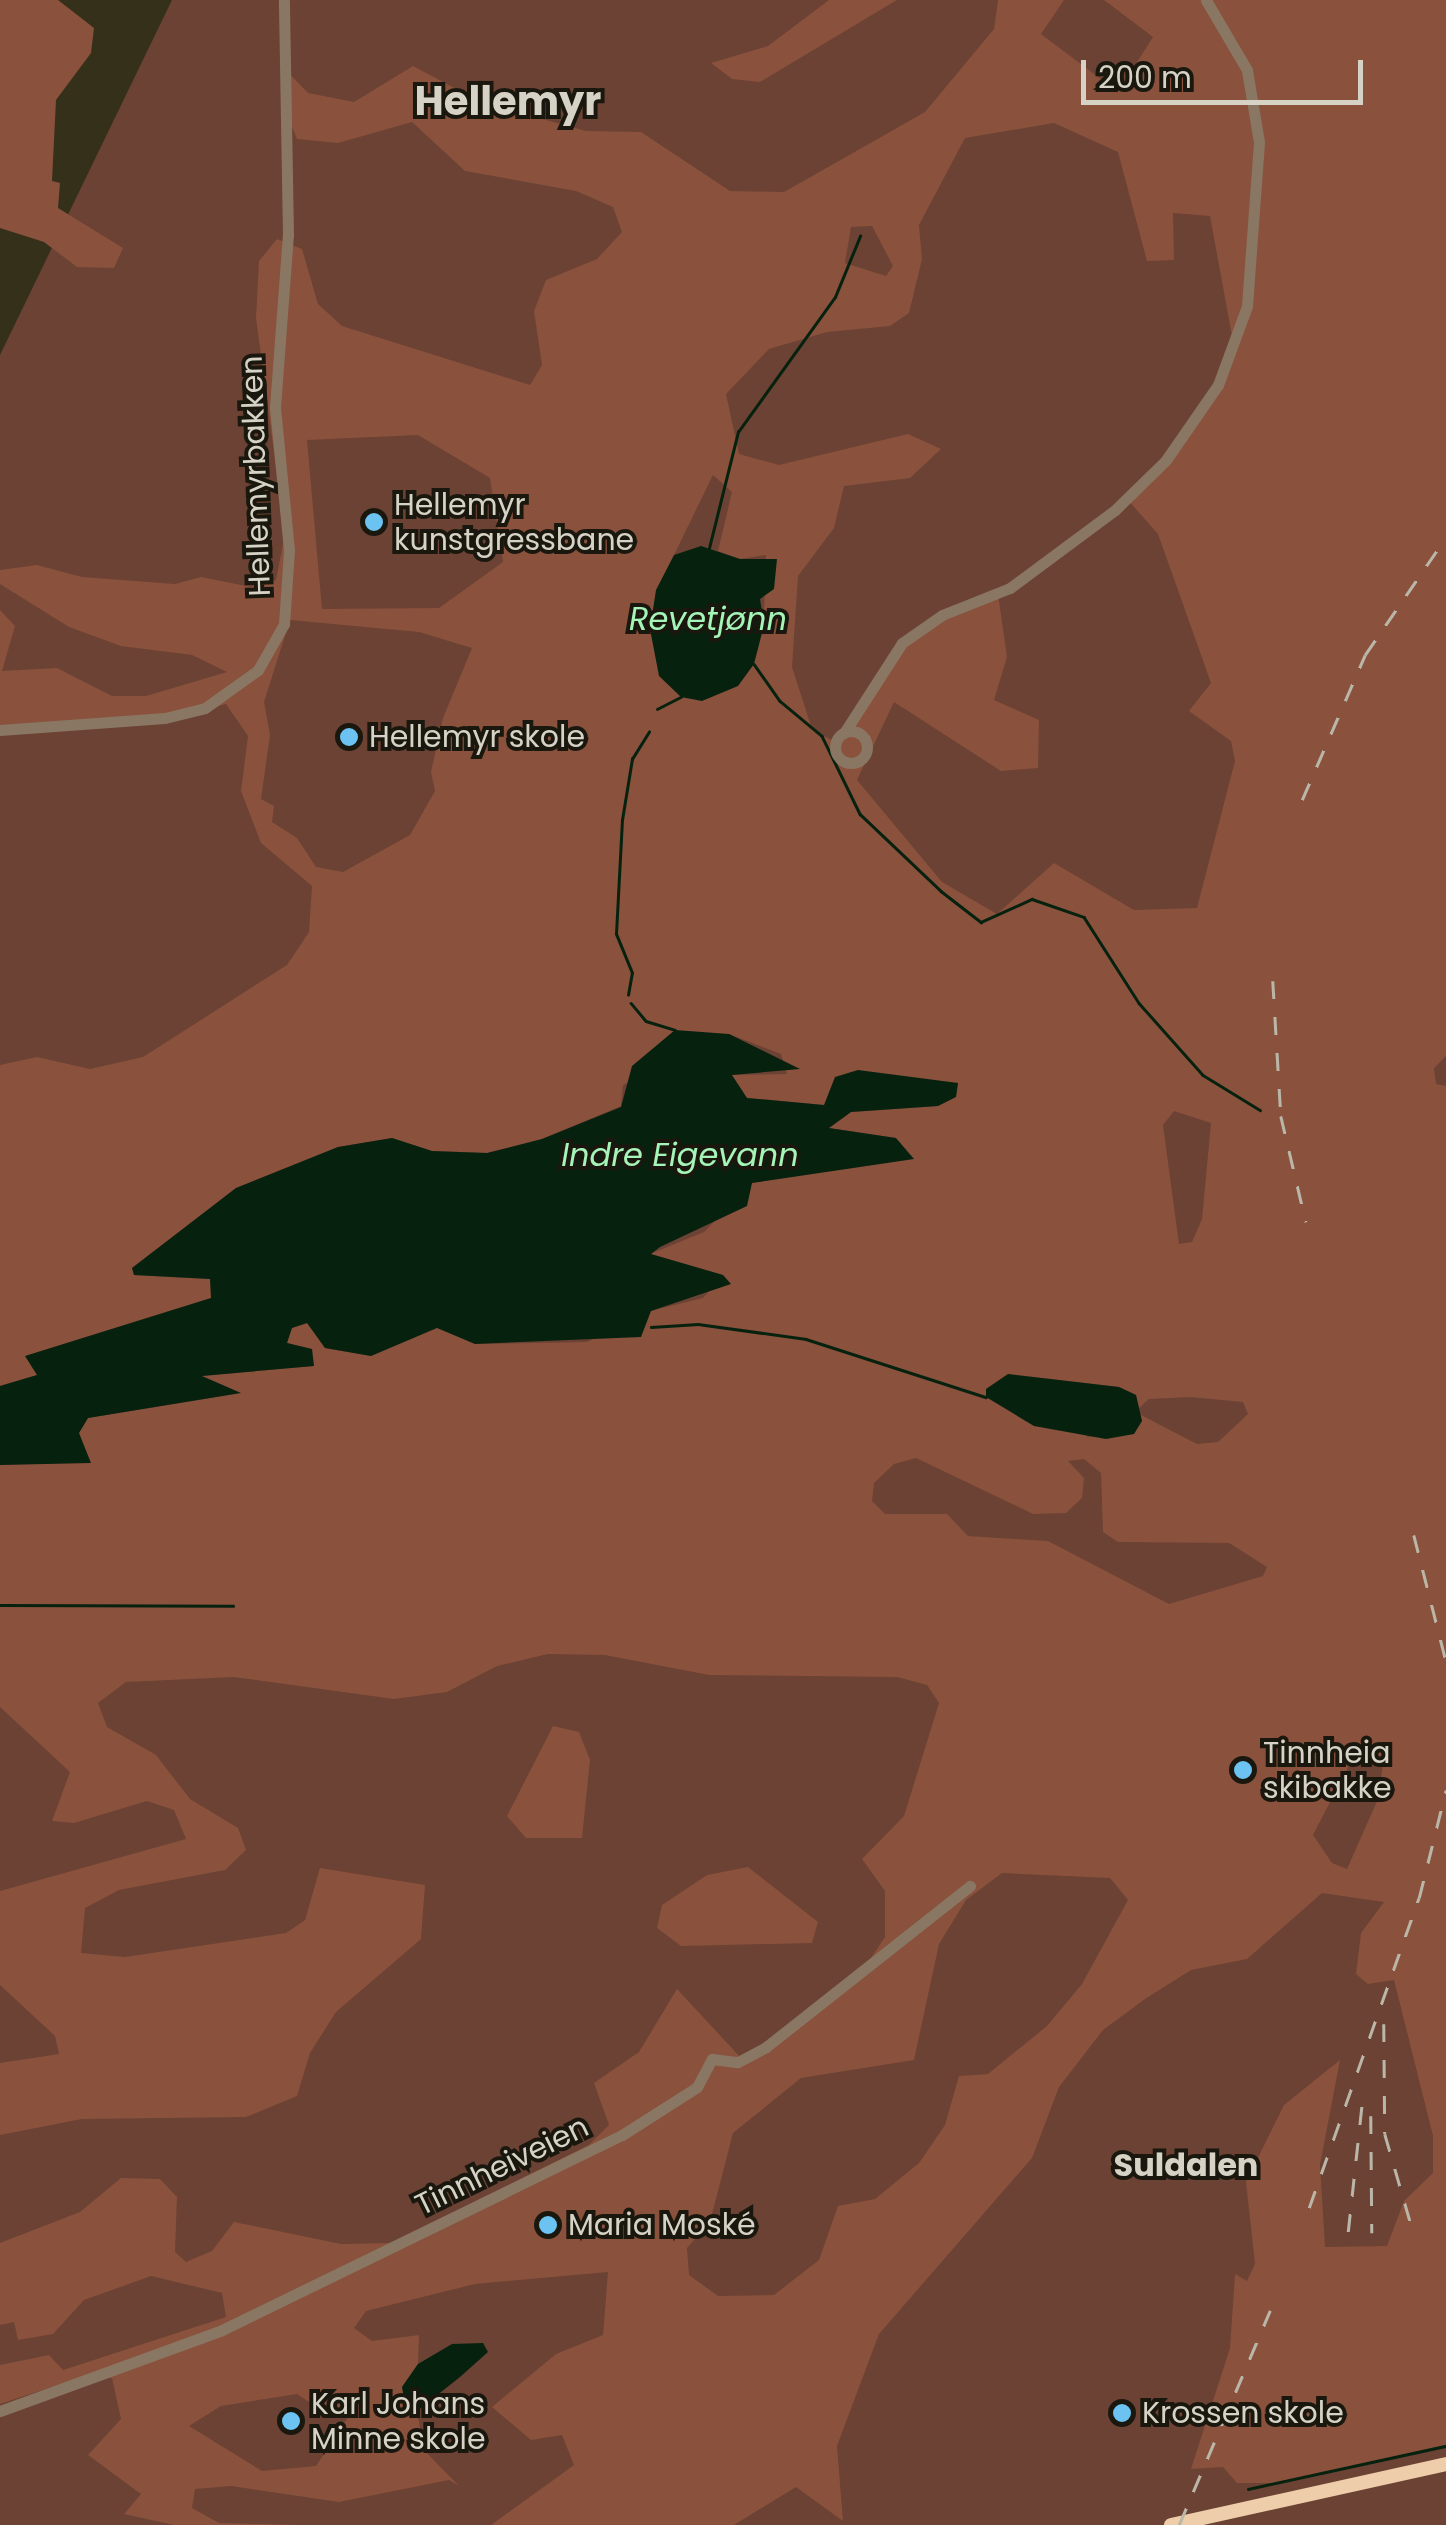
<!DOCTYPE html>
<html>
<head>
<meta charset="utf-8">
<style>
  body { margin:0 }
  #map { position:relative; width:1446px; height:2525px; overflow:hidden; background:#35301a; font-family:Poppins,sans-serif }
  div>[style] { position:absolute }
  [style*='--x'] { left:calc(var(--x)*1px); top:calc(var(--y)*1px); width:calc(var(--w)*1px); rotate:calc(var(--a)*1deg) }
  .green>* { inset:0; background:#6b4233 }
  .forest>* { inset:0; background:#8a513d }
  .water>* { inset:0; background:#06220f }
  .stream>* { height:2.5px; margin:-1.25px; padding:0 1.25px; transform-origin:1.25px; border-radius:1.25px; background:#06220f }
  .tertiary>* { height:11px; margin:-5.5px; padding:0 5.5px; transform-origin:5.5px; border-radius:5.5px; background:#8a7763 }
  .tertiary>.ring { margin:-5.5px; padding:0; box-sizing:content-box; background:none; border:11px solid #8a7763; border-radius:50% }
  .trunk>* { height:14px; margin:-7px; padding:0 7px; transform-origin:7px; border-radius:7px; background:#eecdaa }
  .rail>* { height:2.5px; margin-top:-1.25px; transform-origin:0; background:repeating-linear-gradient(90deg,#bab6a8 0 18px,transparent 0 36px) }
  .dots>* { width:28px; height:28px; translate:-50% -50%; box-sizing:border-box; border:5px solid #1a180e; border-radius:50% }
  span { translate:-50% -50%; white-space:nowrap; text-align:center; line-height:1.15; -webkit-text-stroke:8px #1a180e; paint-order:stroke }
  .street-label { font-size:30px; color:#d6d3c6 }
  .poi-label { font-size:30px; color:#d6d3c6 }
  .left { translate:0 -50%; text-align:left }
  .water-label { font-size:32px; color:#a5f4b8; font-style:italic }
  .neighbourhood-label { font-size:32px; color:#d6d3c6; font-weight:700 }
  .district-label { font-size:40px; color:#d6d3c6; font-weight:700 }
  .scale { position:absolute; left:1081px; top:60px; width:282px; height:45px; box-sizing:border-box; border:5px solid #d6d3c6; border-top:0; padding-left:12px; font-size:30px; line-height:35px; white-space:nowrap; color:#d6d3c6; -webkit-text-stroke:8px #1a180e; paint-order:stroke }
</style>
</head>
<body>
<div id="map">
  <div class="green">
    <div style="clip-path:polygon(172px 0,1446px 0,1446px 2525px,0 2525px,0 355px)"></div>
  </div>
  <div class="forest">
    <div style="clip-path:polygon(0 0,58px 0,94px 28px,91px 53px,56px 100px,52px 181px,60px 183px,58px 208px,123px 248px,114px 268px,77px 267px,44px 242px,0 228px)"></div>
    <div style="clip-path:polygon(829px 0,897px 0,760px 82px,732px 79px,711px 63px,768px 46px)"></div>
    <div style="clip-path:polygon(evenodd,998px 0,1064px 0,1041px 34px,1118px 92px,1153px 37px,1104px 0,1446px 0,1446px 1056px,1434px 1068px,1436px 1084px,1446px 1086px,1446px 2447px,1273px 2483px,1237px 2483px,1223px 2467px,1191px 2469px,1230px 2348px,1235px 2274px,1247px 2281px,1255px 2264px,1246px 2182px,1284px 2105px,1340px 2060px,1320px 2165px,1325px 2247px,1387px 2246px,1404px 2201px,1433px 2173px,1433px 2136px,1394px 1980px,1368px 1984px,1356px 1974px,1361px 1933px,1384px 1902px,1322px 1893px,1247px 1959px,1191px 1970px,1145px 1999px,1103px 2030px,1059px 2087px,1032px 2158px,879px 2334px,837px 2446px,843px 2521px,796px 2487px,734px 2525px,491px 2525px,574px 2465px,562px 2435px,531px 2440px,492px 2407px,556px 2354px,603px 2335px,608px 2272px,475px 2284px,366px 2311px,354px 2328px,372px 2341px,419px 2335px,418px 2364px,402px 2387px,406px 2409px,417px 2411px,424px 2450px,459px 2486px,449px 2480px,339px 2502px,231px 2486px,195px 2489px,192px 2508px,219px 2523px,300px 2525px,174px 2525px,124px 2514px,141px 2494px,88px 2455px,121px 2419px,112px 2378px,76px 2379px,0 2404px,0 2365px,49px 2355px,63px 2370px,226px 2317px,222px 2293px,151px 2276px,84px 2300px,53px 2334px,18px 2340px,14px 2322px,0 2325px,0 2243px,80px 2212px,121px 2178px,160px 2179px,177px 2197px,175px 2252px,186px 2262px,212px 2251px,234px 2222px,341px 2244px,391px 2243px,589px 2145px,609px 2125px,594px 2083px,639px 2052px,677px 1989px,742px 2059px,769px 2051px,855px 1982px,885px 1937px,885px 1891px,862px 1859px,904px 1816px,939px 1703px,927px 1685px,897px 1677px,709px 1675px,605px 1655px,548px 1654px,497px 1666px,447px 1692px,394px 1699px,234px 1677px,126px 1682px,98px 1703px,107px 1727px,156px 1755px,190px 1799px,238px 1828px,246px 1850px,225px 1870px,119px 1890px,85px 1908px,81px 1953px,125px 1957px,286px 1933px,305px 1920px,320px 1868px,425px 1885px,421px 1939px,336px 2012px,310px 2053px,297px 2096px,246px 2117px,82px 2119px,0 2135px,0 2063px,59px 2054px,55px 2036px,0 1985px,0 1891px,186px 1839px,174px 1810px,147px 1801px,74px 1823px,52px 1821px,70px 1772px,0 1707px,0 1465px,90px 1462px,79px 1433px,88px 1418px,239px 1393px,200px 1376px,313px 1366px,311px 1349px,287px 1343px,291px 1328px,308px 1323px,325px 1348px,371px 1356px,437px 1327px,475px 1344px,587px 1342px,650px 1311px,703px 1298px,723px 1275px,650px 1254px,704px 1232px,752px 1183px,806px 1174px,896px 1138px,829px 1128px,851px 1112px,938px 1106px,956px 1096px,958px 1083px,824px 1105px,747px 1098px,731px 1075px,787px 1074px,781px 1054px,729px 1034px,623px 1085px,621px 1106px,542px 1139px,487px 1153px,432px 1151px,392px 1138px,338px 1147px,236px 1188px,132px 1268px,134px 1275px,211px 1279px,211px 1298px,26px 1356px,37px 1375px,0 1386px,0 1065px,37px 1057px,90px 1069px,143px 1057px,287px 965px,309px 932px,312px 886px,261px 843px,241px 791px,248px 736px,226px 704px,155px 722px,0 734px,0 610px,15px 626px,2px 671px,57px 668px,112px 696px,146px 696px,227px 672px,192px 655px,121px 646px,69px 627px,0 584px,0 570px,37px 565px,82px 577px,175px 584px,201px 577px,251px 587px,276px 580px,285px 534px,256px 318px,259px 261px,277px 239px,302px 249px,318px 304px,342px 326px,530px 385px,542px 365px,534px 311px,546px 280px,597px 259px,622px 232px,613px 207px,576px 191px,465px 171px,412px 122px,338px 143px,297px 139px,283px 104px,282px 66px,308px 93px,354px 102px,413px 66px,481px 102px,586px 131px,641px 132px,730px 191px,784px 192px,925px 112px,994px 29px,998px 0,1054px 123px,1118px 152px,1147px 261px,1174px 260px,1173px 213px,1210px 216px,1234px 347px,1194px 427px,1127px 499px,1158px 534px,1211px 683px,1189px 711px,1231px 741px,1235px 761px,1197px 908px,1134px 910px,1054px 863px,997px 914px,942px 882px,857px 780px,894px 702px,1001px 771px,1038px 768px,1039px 720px,994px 700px,1007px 657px,998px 594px,942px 615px,899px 645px,835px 742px,812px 729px,792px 667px,798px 576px,834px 528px,844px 486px,910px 478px,941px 449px,908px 434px,779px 465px,739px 454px,726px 394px,769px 349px,827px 332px,890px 326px,909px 313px,922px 259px,919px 225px,965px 138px,1054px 123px,998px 0,872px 226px,893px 266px,886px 276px,845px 263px,851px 227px,872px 226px,998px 0,418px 435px,490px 478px,503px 562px,439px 608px,322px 609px,307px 440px,418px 435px,998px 0,713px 475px,732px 492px,718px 551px,740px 559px,766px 555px,764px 612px,674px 555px,713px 475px,998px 0,290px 620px,419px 632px,472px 648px,443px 718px,431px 772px,435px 791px,410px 835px,343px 872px,316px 867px,297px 838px,272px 822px,274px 806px,261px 799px,270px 735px,264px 702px,290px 620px,998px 0,1174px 1111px,1211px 1123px,1202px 1219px,1192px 1242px,1179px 1244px,1163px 1125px,1174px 1111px,998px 0,1008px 1374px,1119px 1387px,1136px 1395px,1139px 1408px,1149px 1399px,1190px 1397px,1243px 1402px,1248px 1414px,1218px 1442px,1197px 1444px,1141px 1415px,1134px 1434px,1088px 1437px,1008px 1374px,998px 0,916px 1458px,1033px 1514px,1066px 1513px,1082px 1498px,1084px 1478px,1068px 1461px,1084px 1459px,1101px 1473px,1103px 1532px,1118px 1542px,1229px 1543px,1267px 1567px,1263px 1576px,1169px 1604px,1048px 1541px,968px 1536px,947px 1514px,885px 1514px,872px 1501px,874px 1483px,894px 1464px,916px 1458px,998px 0,1357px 1750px,1383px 1764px,1378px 1799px,1347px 1869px,1332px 1863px,1313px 1835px,1357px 1750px,998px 0,1002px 1873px,1110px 1878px,1128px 1900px,1082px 1984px,1047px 2026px,988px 2074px,959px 2076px,945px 2125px,919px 2163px,875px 2199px,838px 2206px,819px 2260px,774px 2295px,718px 2296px,689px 2275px,687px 2248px,710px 2222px,733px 2133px,801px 2078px,914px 2060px,939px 1944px,966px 1900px,1002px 1873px,998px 0,297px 2394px,321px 2410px,350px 2414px,316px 2466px,262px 2471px,189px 2426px,221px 2406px,297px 2394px)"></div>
    <div style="clip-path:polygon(553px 1726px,579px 1732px,590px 1760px,582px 1838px,526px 1838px,507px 1816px)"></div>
    <div style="clip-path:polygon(748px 1867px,818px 1922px,812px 1943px,681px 1946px,657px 1928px,662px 1905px,707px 1875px)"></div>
  </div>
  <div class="water">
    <div style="clip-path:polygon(701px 546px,740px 559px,777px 559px,774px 589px,760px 599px,764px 625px,754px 664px,738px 686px,702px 701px,681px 697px,659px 676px,650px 629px,656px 590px,674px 555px)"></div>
    <div style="clip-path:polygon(675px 1030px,729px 1034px,800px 1069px,732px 1075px,747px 1098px,824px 1105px,835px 1077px,858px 1070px,958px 1083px,956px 1097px,938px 1106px,851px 1112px,829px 1128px,896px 1138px,914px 1159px,752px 1183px,747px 1206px,660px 1247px,651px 1254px,723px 1275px,731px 1284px,651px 1311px,641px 1337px,475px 1344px,437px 1328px,371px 1356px,325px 1348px,307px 1323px,292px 1328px,287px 1343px,312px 1349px,314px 1366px,202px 1376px,241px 1393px,88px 1418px,79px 1433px,91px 1463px,0 1465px,0 1386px,37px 1375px,25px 1356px,211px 1298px,210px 1279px,134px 1275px,132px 1268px,236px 1188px,338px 1147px,392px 1138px,432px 1151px,487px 1153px,542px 1139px,621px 1107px,632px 1066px)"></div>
    <div style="clip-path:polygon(1008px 1374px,1119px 1387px,1136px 1395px,1142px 1421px,1134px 1434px,1106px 1439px,1034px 1426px,986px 1397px,986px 1389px)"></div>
    <div style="clip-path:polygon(483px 2343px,488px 2352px,460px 2377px,417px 2411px,406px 2409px,402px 2387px,418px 2364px,452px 2344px)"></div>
  </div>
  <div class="stream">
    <div style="--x:709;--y:548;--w:120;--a:-76"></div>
    <div style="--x:738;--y:432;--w:166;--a:-54.3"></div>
    <div style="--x:835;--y:297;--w:66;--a:-67.7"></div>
    <div style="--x:754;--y:664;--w:45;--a:54.9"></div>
    <div style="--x:780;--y:701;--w:55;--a:39.8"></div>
    <div style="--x:822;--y:736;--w:87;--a:64"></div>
    <div style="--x:860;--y:814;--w:112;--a:43.5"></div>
    <div style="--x:941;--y:891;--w:51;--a:37.8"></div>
    <div style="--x:981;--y:922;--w:56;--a:-24.3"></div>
    <div style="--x:1032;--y:899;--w:55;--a:19.1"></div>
    <div style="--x:1084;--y:917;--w:102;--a:57.4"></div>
    <div style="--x:1139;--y:1003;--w:96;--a:48.4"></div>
    <div style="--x:1203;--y:1075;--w:67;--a:31.6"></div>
    <div style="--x:657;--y:709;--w:27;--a:-27"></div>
    <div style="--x:628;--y:995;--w:22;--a:-80"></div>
    <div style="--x:632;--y:973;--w:42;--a:-112.3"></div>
    <div style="--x:616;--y:934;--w:114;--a:-87"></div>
    <div style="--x:622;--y:820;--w:62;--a:-80.7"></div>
    <div style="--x:632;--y:759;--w:32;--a:-58"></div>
    <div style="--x:631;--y:1003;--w:23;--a:50"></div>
    <div style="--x:646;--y:1021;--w:30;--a:17"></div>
    <div style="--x:651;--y:1327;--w:47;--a:-3.7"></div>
    <div style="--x:698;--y:1324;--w:109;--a:7.9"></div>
    <div style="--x:806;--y:1339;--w:189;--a:17.9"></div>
    <div style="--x:0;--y:1605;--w:233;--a:0.2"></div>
    <div style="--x:1248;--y:2489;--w:203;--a:-12.3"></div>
  </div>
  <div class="tertiary">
    <div style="--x:0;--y:730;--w:165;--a:-4.2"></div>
    <div style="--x:165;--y:718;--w:41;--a:-14"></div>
    <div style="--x:205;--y:708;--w:65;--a:-35.6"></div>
    <div style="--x:258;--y:670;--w:53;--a:-60.5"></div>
    <div style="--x:284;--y:624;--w:74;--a:-86.1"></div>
    <div style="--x:289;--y:550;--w:144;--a:-95.6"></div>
    <div style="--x:275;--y:407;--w:172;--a:-85.7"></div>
    <div style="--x:288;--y:235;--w:235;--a:-91"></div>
    <div class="ring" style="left:835px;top:731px;width:21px;height:21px"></div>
    <div style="--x:844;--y:733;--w:107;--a:-57.2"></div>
    <div style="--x:902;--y:643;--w:49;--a:-35"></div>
    <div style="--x:942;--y:615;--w:73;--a:-21.7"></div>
    <div style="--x:1010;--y:588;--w:131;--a:-36.6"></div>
    <div style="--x:1115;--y:510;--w:71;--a:-44.4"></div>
    <div style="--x:1166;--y:460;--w:91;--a:-55.3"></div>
    <div style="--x:1218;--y:385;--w:84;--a:-69.8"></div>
    <div style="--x:1247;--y:306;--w:164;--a:-85.8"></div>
    <div style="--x:1259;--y:142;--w:73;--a:-99.5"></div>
    <div style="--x:1247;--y:70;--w:81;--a:-120.4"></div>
    <div style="--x:0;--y:2411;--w:236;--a:-20"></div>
    <div style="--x:222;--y:2330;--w:445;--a:-26"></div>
    <div style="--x:622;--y:2135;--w:89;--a:-32.6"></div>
    <div style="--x:697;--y:2087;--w:32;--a:-62"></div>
    <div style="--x:712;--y:2059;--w:26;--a:7"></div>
    <div style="--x:738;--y:2062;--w:32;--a:-28"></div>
    <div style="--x:766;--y:2047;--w:260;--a:-38.3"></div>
  </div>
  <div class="trunk">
    <div style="--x:1171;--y:2525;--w:282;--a:-12.5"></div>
  </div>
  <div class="rail">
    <div style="--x:1302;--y:800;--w:158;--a:-66.5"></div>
    <div style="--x:1365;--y:655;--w:143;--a:-55.5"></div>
    <div style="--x:1273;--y:981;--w:135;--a:86.6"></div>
    <div style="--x:1281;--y:1116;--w:109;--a:76.7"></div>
    <div style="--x:1414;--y:1535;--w:130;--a:75.7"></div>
    <div style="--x:1384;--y:2024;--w:110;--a:89.5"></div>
    <div style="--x:1385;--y:2134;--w:94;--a:73.9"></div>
    <div style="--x:1371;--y:2116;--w:117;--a:89.5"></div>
    <div style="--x:1309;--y:2208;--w:329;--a:-70.5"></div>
    <div style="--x:1419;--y:1898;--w:111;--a:-76"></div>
    <div style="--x:1348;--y:2232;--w:139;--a:-83.8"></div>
    <div style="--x:1179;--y:2525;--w:233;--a:-67"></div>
  </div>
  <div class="dots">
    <div style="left:374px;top:522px;background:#6cc3f2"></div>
    <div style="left:349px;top:737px;background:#6cc3f2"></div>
    <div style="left:1243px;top:1770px;background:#6cc3f2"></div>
    <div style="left:548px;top:2225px;background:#6cc3f2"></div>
    <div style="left:1122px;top:2413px;background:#6cc3f2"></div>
    <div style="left:291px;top:2421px;background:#6cc3f2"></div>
  </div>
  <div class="street-label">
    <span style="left:256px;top:476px;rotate:-92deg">Hellemyrbakken</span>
    <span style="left:502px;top:2166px;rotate:-26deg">Tinnheiveien</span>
  </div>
  <div class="poi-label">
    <span class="left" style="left:394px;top:522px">Hellemyr<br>kunstgressbane</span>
    <span class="left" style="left:369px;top:737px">Hellemyr skole</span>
    <span class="left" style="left:1263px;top:1770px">Tinnheia<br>skibakke</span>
    <span class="left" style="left:568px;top:2225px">Maria Moské</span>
    <span class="left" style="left:311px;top:2421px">Karl Johans<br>Minne skole</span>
    <span class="left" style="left:1142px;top:2413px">Krossen skole</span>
  </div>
  <div class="water-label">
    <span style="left:708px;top:619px">Revetjønn</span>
    <span style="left:680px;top:1155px">Indre Eigevann</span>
  </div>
  <div class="neighbourhood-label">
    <span style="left:1186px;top:2165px">Suldalen</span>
  </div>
  <div class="district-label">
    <span style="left:508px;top:101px">Hellemyr</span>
  </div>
  <div class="scale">200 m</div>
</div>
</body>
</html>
